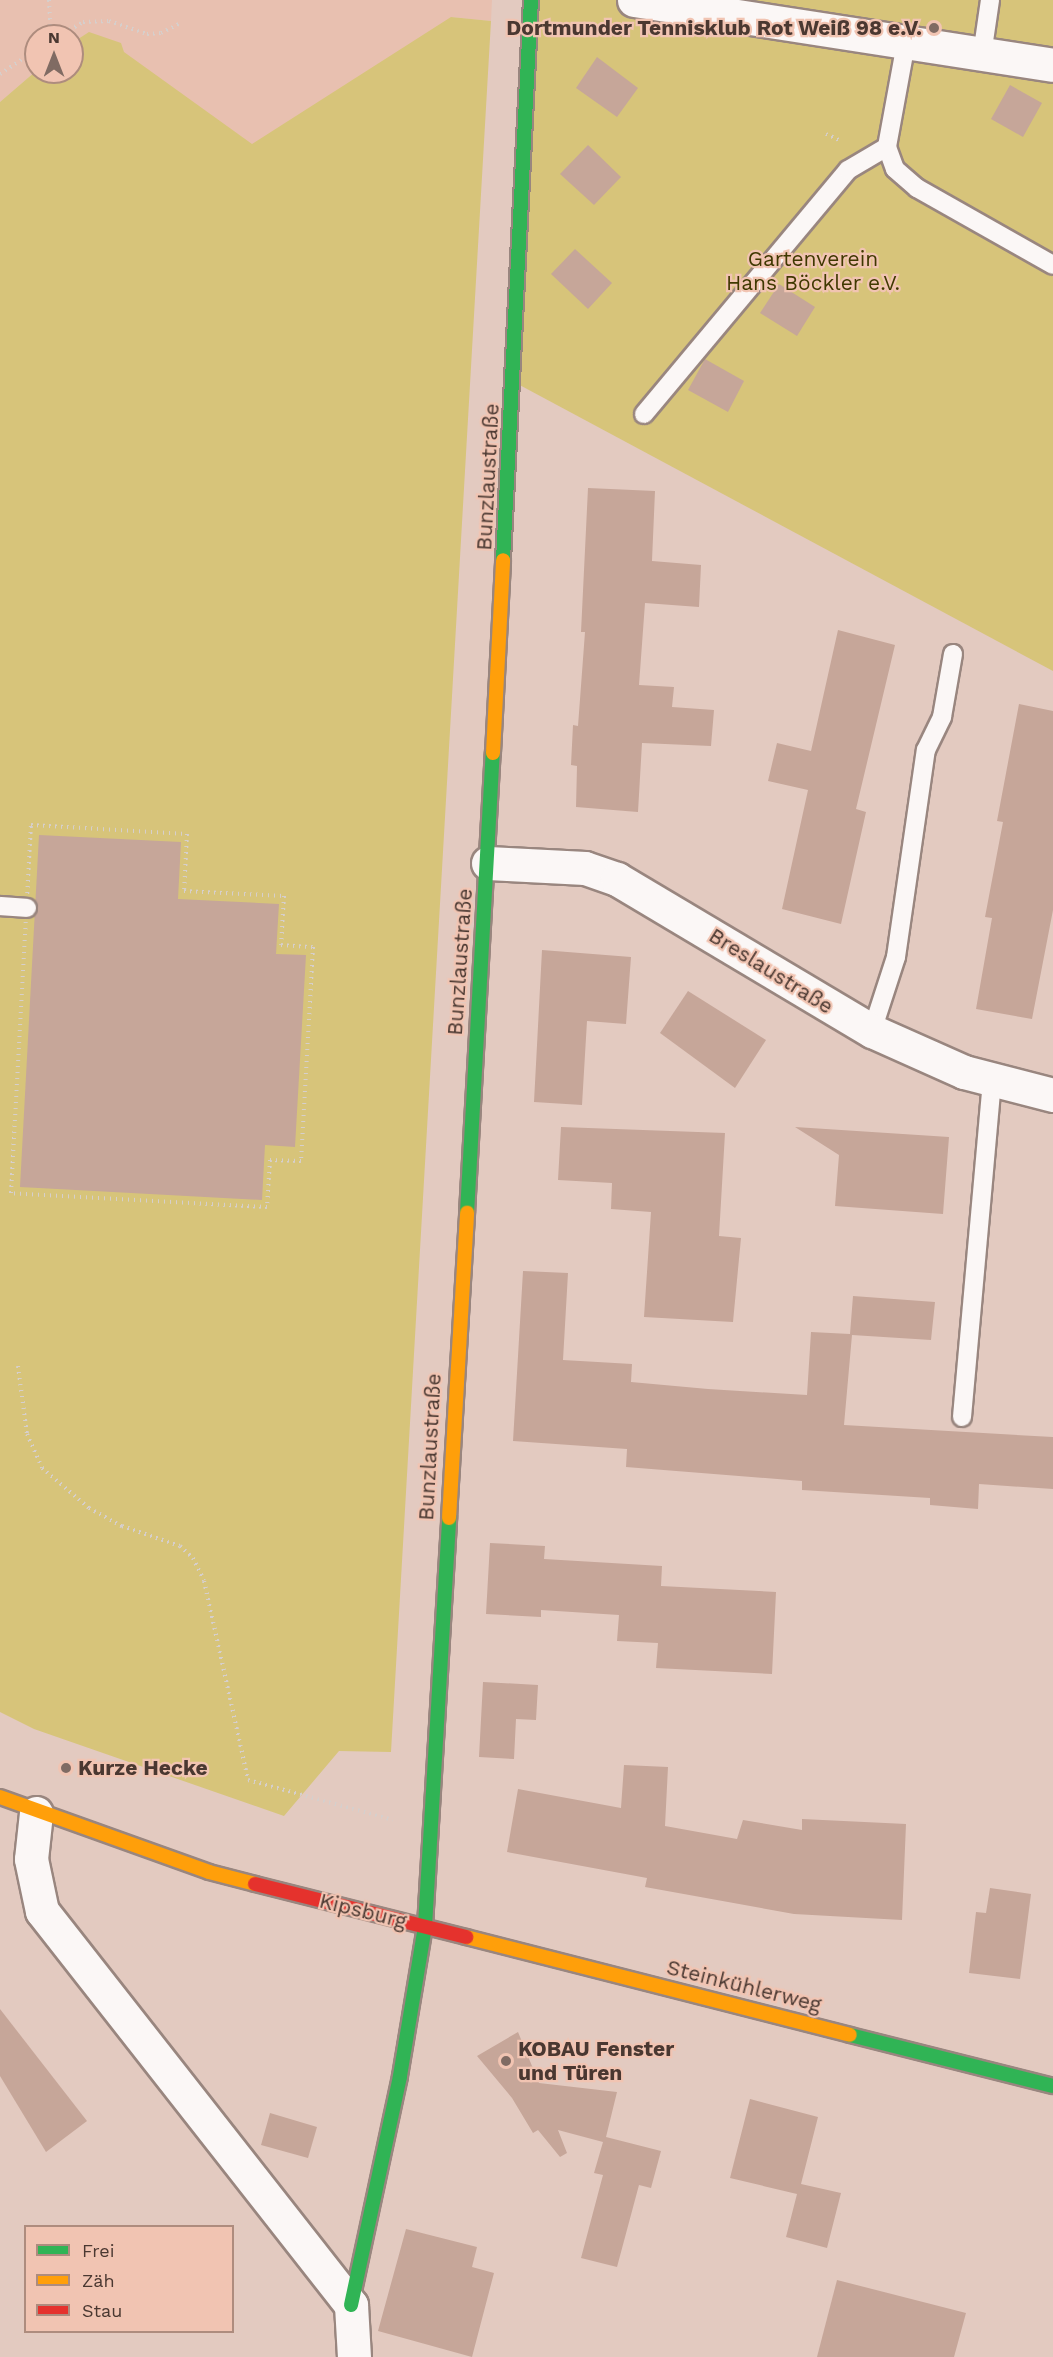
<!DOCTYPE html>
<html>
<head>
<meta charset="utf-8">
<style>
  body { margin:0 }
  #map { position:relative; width:1053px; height:2357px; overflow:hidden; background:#e3cac0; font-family:"Work Sans",sans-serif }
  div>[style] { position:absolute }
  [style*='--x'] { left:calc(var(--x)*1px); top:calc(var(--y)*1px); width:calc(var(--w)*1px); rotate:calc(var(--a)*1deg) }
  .built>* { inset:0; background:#e8c0b0 }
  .green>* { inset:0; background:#d7c47a }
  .building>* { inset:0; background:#c6a699 }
  .path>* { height:4px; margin-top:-2px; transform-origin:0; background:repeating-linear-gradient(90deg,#d6cfcc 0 1.5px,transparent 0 6px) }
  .roads { filter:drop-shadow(2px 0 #99867f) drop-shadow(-2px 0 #99867f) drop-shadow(0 2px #99867f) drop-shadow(0 -2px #99867f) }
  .lane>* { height:18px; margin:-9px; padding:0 9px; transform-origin:9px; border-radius:9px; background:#fbf7f6 }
  .street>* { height:33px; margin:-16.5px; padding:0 16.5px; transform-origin:16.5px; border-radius:16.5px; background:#fbf7f6 }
  .fast>* { height:14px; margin:-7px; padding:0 7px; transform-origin:7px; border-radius:7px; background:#30b455 }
  .slow>* { height:14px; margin:-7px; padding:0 7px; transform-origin:7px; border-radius:7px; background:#ff9f0a }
  .jam>* { height:14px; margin:-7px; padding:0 7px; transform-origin:7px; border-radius:7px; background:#e5322d }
  .dots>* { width:16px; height:16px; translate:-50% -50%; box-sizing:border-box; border:3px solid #f1c4b2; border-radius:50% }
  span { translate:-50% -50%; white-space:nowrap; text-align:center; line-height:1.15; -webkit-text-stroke:4.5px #f1c4b2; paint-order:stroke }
  .poi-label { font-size:21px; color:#4a3831; font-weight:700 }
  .right { translate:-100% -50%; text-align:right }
  .left { translate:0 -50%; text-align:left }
  .park-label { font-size:21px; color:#3f3800 }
  .street-label { font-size:21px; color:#4a3831 }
  .legend { position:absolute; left:24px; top:2225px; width:210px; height:108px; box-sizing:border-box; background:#f1c4b2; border:2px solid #ae8c7e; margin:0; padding:8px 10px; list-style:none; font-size:18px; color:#4a3831 }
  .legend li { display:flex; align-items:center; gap:12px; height:30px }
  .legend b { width:30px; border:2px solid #ae8c7e }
  .north { position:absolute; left:24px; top:24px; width:60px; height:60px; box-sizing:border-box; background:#f1c4b2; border:2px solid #ae8c7e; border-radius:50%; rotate:0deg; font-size:16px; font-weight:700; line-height:24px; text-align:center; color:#4a3831 }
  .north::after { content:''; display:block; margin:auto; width:21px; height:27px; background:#806b63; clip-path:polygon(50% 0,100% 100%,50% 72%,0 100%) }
</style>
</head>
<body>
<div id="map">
  <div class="built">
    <div style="clip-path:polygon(0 0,492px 0,491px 21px,452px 17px,252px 163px,72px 51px,72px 36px,36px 36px,36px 71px,0 102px)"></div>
  </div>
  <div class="green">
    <div style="clip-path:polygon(531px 0,1053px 0,1053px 671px,514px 382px)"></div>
    <div style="clip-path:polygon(451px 17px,491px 21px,391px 1752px,339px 1751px,284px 1816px,34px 1729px,0 1712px,0 102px,36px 71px,72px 72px,72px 43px,89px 32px,121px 43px,124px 52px,252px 144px)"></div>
  </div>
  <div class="building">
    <div style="clip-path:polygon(597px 57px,638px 88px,617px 117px,576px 88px)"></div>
    <div style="clip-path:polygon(1010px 85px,1042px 103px,1023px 137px,991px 119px)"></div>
    <div style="clip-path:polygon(588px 145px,621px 177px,594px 205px,560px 174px)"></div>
    <div style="clip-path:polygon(575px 249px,612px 283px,588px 309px,551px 274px)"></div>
    <div style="clip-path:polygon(779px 284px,815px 307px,797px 336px,760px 313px)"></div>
    <div style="clip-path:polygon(705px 359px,744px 381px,728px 412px,688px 390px)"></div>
    <div style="clip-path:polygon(588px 488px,655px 491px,652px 561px,701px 565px,699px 607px,645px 603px,639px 685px,674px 687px,672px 707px,714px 710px,711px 746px,642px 743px,638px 812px,576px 807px,577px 766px,571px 765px,573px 725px,578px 726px,585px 632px,581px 632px)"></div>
    <div style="clip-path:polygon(838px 630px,895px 645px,856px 809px,866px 812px,841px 924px,782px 909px,808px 790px,768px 781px,777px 743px,811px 751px)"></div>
    <div style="clip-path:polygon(1019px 704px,1053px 711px,1053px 910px,1032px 1019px,976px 1009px,992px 918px,985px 917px,1003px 822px,997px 821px)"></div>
    <div style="clip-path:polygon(39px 835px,181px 842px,178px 899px,279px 904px,276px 954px,306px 955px,295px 1147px,265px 1145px,262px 1200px,20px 1187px)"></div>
    <div style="clip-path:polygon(542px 950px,631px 957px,626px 1024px,587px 1021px,582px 1105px,534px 1102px)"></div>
    <div style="clip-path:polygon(688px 991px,766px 1040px,735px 1088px,660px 1033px)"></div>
    <div style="clip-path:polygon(561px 1127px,725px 1133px,719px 1236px,741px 1238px,733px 1322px,644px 1317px,651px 1212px,611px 1209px,612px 1183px,558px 1180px)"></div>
    <div style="clip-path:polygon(795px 1127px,949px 1137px,943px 1214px,835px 1206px,839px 1155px)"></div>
    <div style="clip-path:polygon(523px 1271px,568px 1273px,563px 1360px,632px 1364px,631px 1382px,708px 1389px,807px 1395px,811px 1332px,850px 1334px,853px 1296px,935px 1302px,931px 1340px,852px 1335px,844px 1425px,1053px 1437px,1053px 1489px,979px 1484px,978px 1509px,930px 1505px,930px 1498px,802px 1490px,802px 1481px,626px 1467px,627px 1449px,513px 1441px)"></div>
    <div style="clip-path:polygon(490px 1543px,545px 1546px,544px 1559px,662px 1566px,661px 1586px,776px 1592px,772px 1674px,656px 1668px,658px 1643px,617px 1641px,619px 1615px,541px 1610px,541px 1617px,486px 1614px)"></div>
    <div style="clip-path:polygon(483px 1682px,538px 1685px,536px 1720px,516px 1719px,514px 1759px,479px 1757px)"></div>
    <div style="clip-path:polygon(624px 1765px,668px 1767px,665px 1826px,737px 1839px,743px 1820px,802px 1830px,802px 1819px,906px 1824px,902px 1920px,794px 1914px,645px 1887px,647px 1878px,507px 1852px,518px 1789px,621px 1808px)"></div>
    <div style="clip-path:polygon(990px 1888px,1031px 1894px,1020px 1979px,969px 1973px,976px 1912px,986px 1913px)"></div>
    <div style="clip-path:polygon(0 2009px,87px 2121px,46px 2152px,0 2076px)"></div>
    <div style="clip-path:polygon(518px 2032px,539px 2083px,617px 2092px,606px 2137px,661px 2151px,651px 2188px,639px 2185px,617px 2267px,581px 2258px,603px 2175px,594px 2173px,603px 2142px,558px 2130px,567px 2153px,560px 2157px,538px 2130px,533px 2133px,512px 2098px,477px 2056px)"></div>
    <div style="clip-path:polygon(750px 2099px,818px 2117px,801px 2184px,841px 2193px,827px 2248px,786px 2237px,797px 2194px,730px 2178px)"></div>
    <div style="clip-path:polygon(270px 2113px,317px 2127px,308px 2158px,261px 2145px)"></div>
    <div style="clip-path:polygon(406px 2229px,477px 2247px,472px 2267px,494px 2273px,472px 2357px,378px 2331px)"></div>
    <div style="clip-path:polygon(837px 2280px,966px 2313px,954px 2357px,817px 2357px)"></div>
  </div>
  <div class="path">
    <div style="--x:49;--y:0;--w:36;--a:87"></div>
    <div style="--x:59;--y:36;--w:28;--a:-30"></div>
    <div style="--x:83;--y:22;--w:26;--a:-2"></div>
    <div style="--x:109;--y:21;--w:40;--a:18.9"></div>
    <div style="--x:147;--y:34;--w:14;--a:-4"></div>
    <div style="--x:161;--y:33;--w:20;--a:-27"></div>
    <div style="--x:0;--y:74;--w:43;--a:-33.7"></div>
    <div style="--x:826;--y:134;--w:14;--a:25"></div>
    <div style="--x:31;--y:825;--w:156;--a:3.3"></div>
    <div style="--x:187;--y:834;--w:57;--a:93"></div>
    <div style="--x:184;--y:891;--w:100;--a:2.9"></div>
    <div style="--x:284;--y:896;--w:49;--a:93.5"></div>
    <div style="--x:281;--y:945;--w:32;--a:4"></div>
    <div style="--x:313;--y:947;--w:214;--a:93.2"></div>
    <div style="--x:301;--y:1161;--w:31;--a:-178"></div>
    <div style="--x:270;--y:1160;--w:47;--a:93.7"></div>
    <div style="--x:267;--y:1207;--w:256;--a:-176.9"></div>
    <div style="--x:11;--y:1193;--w:369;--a:-86.9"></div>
    <div style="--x:18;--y:1366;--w:69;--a:82.5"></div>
    <div style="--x:27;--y:1434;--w:37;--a:66"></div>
    <div style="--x:42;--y:1468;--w:62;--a:40.4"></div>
    <div style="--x:89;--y:1508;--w:38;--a:29"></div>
    <div style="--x:122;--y:1526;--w:61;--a:19"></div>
    <div style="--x:180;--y:1546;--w:18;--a:43"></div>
    <div style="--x:193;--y:1558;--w:25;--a:64"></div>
    <div style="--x:204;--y:1581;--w:204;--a:77.5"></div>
    <div style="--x:248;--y:1780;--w:150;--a:15.4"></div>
  </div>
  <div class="roads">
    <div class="lane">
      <div style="--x:906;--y:43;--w:106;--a:100.4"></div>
      <div style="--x:887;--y:147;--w:23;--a:70"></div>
      <div style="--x:895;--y:169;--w:29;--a:41"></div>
      <div style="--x:917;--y:188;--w:156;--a:29.5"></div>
      <div style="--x:982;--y:55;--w:56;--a:-81.7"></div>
      <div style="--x:644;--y:414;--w:318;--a:-50.1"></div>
      <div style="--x:848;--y:170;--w:45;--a:-30.5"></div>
      <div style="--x:0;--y:906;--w:27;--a:4"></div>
      <div style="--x:872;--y:1031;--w:78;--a:-72"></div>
      <div style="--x:896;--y:957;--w:209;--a:-81.8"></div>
      <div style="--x:926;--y:750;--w:37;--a:-64"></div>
      <div style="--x:942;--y:717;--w:64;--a:-80.1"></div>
      <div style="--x:962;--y:1417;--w:338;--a:-84.9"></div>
    </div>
    <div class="street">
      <div style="--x:634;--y:0;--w:424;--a:8.8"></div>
      <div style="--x:488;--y:863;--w:97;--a:3"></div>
      <div style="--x:585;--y:868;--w:34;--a:19"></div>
      <div style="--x:617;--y:879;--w:297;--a:30.8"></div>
      <div style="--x:872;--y:1031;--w:101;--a:24"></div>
      <div style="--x:964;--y:1072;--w:92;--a:14.5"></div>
      <div style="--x:36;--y:1813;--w:46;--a:96.2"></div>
      <div style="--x:31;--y:1859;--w:53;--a:78.1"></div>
      <div style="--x:42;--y:1911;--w:501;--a:51.89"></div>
      <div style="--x:351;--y:2305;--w:52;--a:86.7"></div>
    </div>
    <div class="fast">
      <div style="--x:503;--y:560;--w:561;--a:-87.14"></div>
      <div style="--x:467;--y:1213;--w:461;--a:-86.8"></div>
      <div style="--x:850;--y:2035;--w:209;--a:14.1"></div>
      <div style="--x:351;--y:2305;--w:234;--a:-77.9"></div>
      <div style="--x:400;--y:2076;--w:152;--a:-80.5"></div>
      <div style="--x:425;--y:1926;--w:409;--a:-86.6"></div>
    </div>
    <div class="slow">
      <div style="--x:493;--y:753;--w:193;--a:-87"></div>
      <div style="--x:449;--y:1518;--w:306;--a:-86.6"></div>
      <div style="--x:0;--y:1797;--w:222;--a:19.7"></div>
      <div style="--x:209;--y:1872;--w:48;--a:14.6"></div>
      <div style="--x:466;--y:1937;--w:396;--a:14.3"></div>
    </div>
    <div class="jam">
      <div style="--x:255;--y:1884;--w:218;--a:14.1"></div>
    </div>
  </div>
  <div class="dots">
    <div style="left:934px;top:28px;background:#806b63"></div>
    <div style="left:66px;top:1768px;background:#806b63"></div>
    <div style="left:506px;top:2061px;background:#806b63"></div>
  </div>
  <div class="poi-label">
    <span class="right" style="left:922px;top:28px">Dortmunder Tennisklub Rot Weiß 98 e.V.</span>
    <span class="left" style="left:78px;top:1768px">Kurze Hecke</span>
    <span class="left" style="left:518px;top:2061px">KOBAU Fenster<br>und Türen</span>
  </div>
  <div class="park-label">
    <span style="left:813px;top:271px">Gartenverein<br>Hans Böckler e.V.</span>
  </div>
  <div class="street-label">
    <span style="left:488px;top:477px;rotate:-87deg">Bunzlaustraße</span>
    <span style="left:460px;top:962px;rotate:-86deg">Bunzlaustraße</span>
    <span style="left:771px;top:971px;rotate:32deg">Breslaustraße</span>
    <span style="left:430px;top:1447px;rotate:-87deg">Bunzlaustraße</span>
    <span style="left:363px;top:1911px;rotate:14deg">Kipsburg</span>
    <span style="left:744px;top:1986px;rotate:14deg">Steinkühlerweg</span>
  </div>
  <ul class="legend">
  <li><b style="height:8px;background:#30b455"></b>Frei</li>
  <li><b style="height:8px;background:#ff9f0a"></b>Zäh</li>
  <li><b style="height:8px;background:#e5322d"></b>Stau</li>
  </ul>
  <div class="north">N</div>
</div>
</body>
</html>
